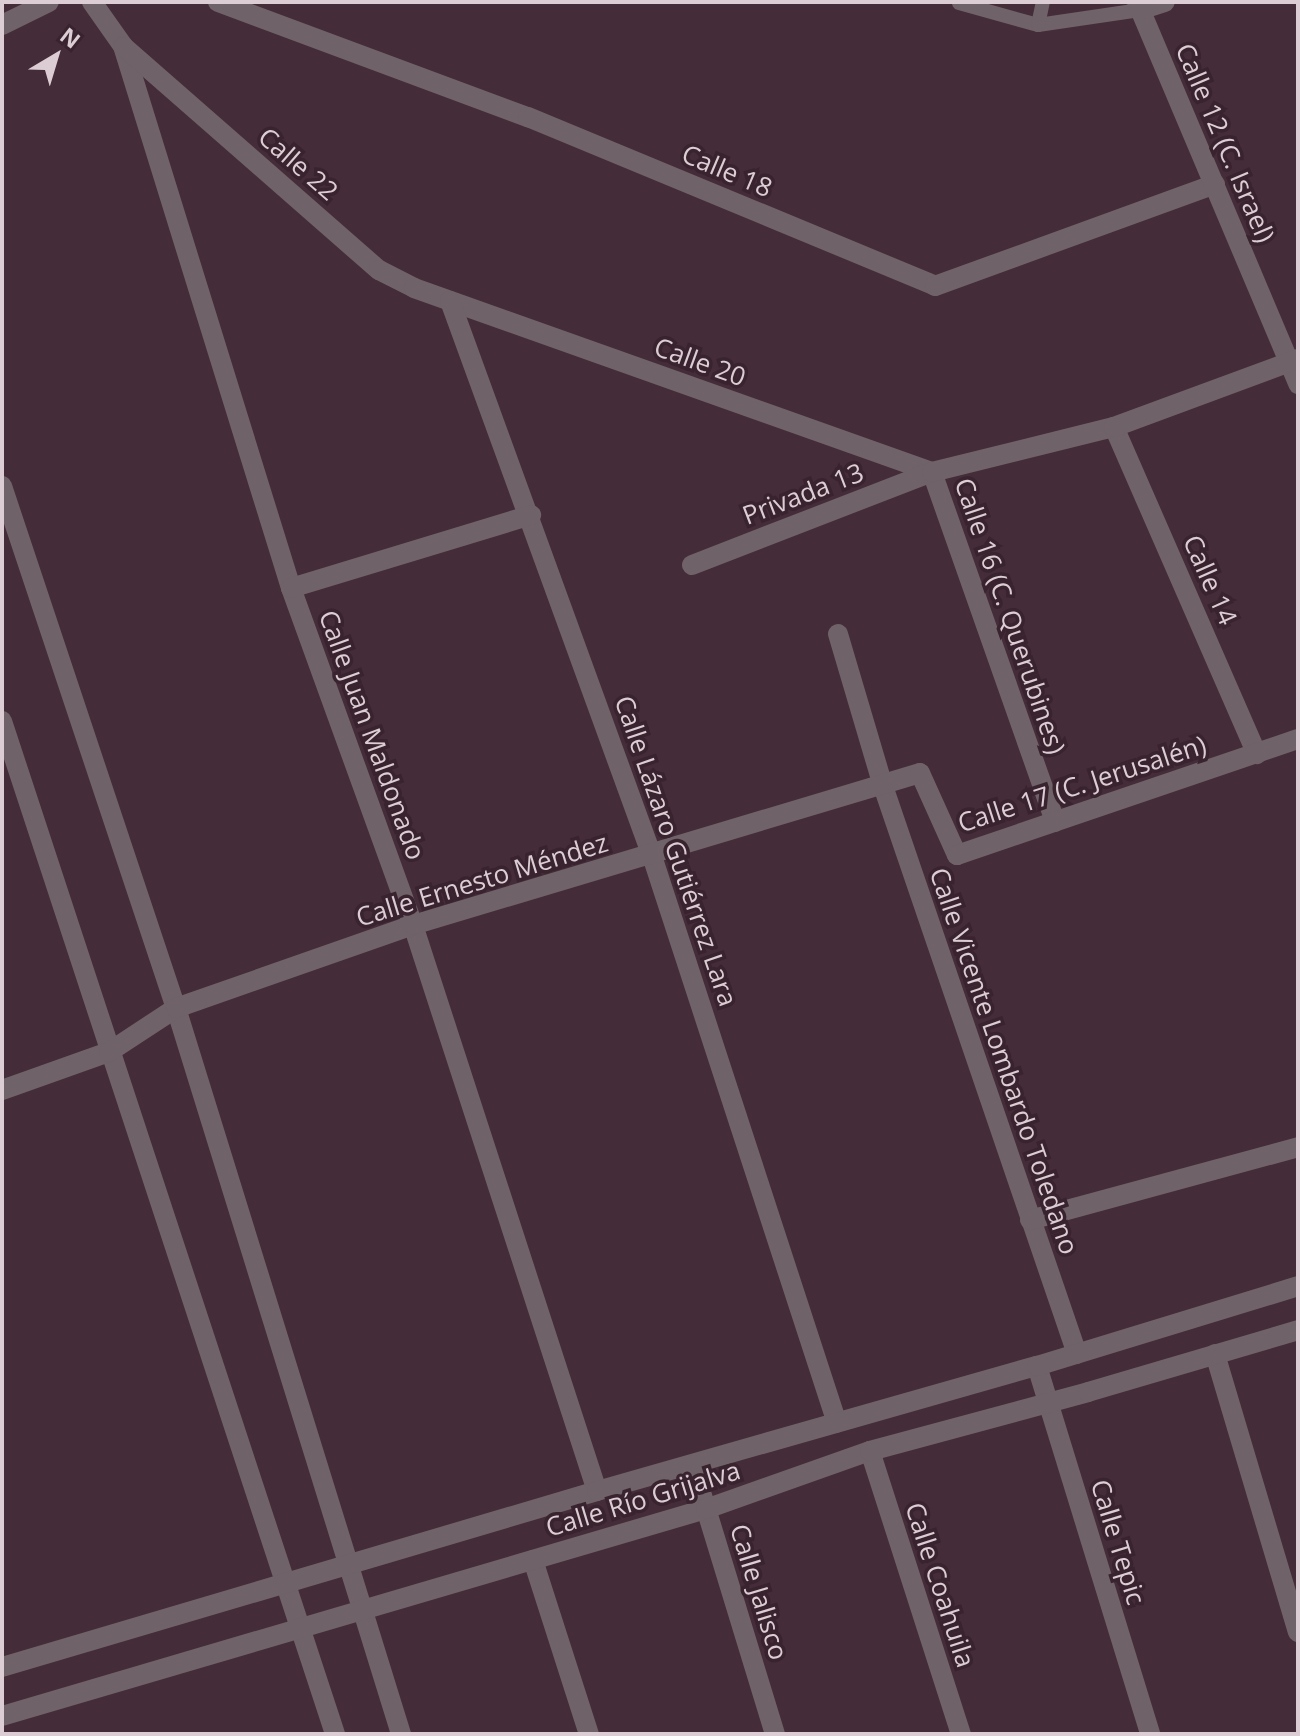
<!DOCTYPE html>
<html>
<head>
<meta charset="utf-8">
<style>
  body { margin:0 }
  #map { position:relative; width:1300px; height:1736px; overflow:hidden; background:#442c38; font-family:"Open Sans",sans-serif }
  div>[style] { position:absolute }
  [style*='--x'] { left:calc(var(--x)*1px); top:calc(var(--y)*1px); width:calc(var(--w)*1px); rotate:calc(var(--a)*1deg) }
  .lane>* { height:14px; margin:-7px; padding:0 7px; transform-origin:7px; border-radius:7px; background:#6f6268 }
  .street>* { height:20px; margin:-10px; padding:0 10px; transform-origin:10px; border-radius:10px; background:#6f6268 }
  span { translate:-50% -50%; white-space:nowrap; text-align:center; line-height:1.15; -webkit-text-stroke:7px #39232e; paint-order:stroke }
  .street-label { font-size:26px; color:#dccdd4 }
  .frame { position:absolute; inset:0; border:4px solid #dccdd4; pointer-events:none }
  .north { position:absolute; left:16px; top:16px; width:80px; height:80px; -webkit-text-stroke:6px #39232e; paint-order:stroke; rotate:38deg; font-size:22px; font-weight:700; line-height:32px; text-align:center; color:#dccdd4 }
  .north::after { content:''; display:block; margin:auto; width:28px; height:36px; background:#dccdd4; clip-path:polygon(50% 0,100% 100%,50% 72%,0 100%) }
</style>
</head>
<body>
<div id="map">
  <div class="lane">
    <div style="--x:959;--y:3;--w:82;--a:15.6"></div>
    <div style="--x:1038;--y:25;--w:103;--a:-8.4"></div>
    <div style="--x:1038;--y:25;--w:24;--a:-78"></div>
  </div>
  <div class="street">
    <div style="--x:92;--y:2;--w:54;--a:54.8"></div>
    <div style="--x:123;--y:46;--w:567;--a:72.78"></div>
    <div style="--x:291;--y:588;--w:358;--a:70.1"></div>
    <div style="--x:413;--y:925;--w:595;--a:71.99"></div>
    <div style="--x:218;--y:2;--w:331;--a:20.4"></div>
    <div style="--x:528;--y:117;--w:441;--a:22.5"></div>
    <div style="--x:935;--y:286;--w:298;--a:-20"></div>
    <div style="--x:1137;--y:2;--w:415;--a:67.1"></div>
    <div style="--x:1140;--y:10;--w:26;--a:-18"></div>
    <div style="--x:2;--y:25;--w:52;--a:-26.1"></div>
    <div style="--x:124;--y:47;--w:339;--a:41.2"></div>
    <div style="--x:379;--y:270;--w:39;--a:27"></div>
    <div style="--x:414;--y:288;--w:550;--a:19.56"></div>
    <div style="--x:450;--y:301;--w:591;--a:70"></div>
    <div style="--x:652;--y:856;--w:596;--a:71.93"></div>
    <div style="--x:1114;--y:427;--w:357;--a:66.4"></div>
    <div style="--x:932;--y:472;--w:371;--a:70.6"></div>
    <div style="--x:2;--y:486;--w:550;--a:71.57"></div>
    <div style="--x:176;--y:1008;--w:760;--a:72.78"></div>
    <div style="--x:692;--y:565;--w:257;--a:-21.2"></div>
    <div style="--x:932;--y:472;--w:187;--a:-13.9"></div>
    <div style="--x:1114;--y:427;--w:196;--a:-20.3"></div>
    <div style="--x:291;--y:588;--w:251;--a:-16.9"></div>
    <div style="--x:838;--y:634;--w:159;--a:73.5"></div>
    <div style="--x:883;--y:786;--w:600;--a:71.14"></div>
    <div style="--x:2;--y:721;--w:1066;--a:71.8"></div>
    <div style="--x:2;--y:1090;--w:114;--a:-19.6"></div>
    <div style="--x:109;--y:1052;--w:80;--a:-33.3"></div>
    <div style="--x:176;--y:1008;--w:251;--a:-19.3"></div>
    <div style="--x:413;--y:925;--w:529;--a:-16.69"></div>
    <div style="--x:920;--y:773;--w:90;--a:65.7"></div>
    <div style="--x:957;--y:855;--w:360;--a:-18.8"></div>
    <div style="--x:1030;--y:1220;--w:278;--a:-15.2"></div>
    <div style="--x:1215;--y:1354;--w:290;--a:73.4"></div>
    <div style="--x:1037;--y:1366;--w:385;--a:72.9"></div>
    <div style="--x:870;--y:1451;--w:297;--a:72.2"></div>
    <div style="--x:693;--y:1466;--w:280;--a:73"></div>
    <div style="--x:533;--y:1560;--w:183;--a:72.2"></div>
    <div style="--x:2;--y:1667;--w:620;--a:-16.48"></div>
    <div style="--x:597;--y:1491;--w:457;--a:-15.9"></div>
    <div style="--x:1037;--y:1366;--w:273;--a:-17"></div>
    <div style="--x:2;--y:1716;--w:734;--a:-16.39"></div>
    <div style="--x:706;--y:1509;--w:174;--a:-19.5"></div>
    <div style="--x:870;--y:1451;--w:226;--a:-15.1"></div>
    <div style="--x:1088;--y:1392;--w:219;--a:-16.4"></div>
  </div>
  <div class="street-label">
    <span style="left:1225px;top:143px;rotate:67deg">Calle 12 (C. Israel)</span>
    <span style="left:298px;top:164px;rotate:41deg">Calle 22</span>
    <span style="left:727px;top:171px;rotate:23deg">Calle 18</span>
    <span style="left:700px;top:362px;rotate:20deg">Calle 20</span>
    <span style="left:803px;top:494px;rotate:-21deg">Privada 13</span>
    <span style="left:1210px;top:580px;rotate:66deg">Calle 14</span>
    <span style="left:1010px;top:616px;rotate:71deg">Calle 16 (C. Querubines)</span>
    <span style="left:372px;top:735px;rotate:70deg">Calle Juan Maldonado</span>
    <span style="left:1082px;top:784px;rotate:-18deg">Calle 17 (C. Jerusalén)</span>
    <span style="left:676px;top:851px;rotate:71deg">Calle Lázaro Gutiérrez Lara</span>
    <span style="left:482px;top:880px;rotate:-17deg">Calle Ernesto Méndez</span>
    <span style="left:1004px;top:1061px;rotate:71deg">Calle Vicente Lombardo Toledano</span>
    <span style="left:643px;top:1499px;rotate:-17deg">Calle Río Grijalva</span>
    <span style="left:1118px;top:1542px;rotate:73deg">Calle Tepic</span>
    <span style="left:940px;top:1585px;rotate:72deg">Calle Coahuila</span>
    <span style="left:759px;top:1592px;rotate:73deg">Calle Jalisco</span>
  </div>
  <div class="frame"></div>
  <div class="north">N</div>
</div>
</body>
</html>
